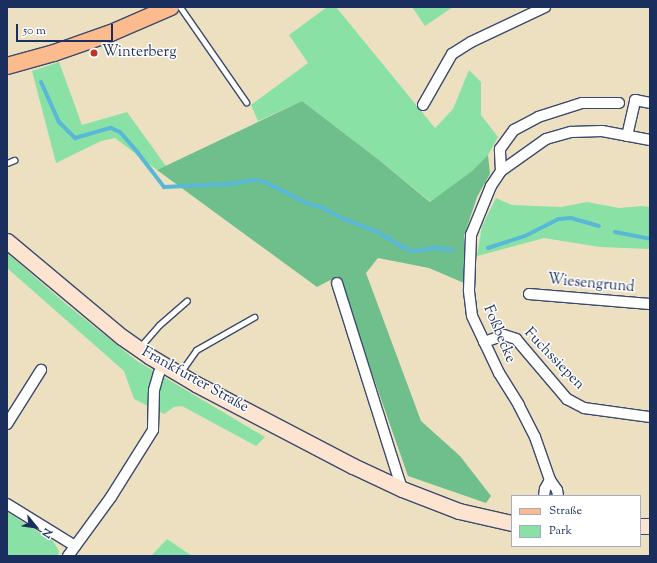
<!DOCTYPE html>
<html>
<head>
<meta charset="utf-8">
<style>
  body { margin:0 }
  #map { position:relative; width:657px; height:563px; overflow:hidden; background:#ede0c0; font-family:"Sorts Mill Goudy",serif }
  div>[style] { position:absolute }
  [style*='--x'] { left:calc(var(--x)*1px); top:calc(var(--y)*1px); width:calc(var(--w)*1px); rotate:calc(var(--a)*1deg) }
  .green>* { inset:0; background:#89e1a6 }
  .forest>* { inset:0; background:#6ebf8b }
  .stream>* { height:4px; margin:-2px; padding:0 2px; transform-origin:2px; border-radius:2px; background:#59b7d7 }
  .roads { filter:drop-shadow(1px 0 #3a4a6d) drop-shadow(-1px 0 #3a4a6d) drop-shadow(0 1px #3a4a6d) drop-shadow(0 -1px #3a4a6d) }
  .service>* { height:5px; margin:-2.5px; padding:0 2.5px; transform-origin:2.5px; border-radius:2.5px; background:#fff }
  .minor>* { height:10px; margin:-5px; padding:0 5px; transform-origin:5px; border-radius:5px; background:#fff }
  .secondary>* { height:15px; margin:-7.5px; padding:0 7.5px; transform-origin:7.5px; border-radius:7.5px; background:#fde4d1 }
  .primary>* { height:16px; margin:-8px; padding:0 8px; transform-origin:8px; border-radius:8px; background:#fbbb8d }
  .dots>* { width:11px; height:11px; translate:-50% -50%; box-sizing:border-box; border:2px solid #fff; border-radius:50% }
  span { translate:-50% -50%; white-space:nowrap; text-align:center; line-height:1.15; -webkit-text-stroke:3px #fff; paint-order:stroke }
  .poi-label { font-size:15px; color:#1b2f5e }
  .left { translate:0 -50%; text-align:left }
  .street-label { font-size:15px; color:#1b2f5e }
  .frame { position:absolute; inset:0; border:8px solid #1b2f5e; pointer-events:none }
  .legend { position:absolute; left:511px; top:495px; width:130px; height:52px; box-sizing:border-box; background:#fff; border:1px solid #a4acbf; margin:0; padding:5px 7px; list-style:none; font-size:12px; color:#1b2f5e }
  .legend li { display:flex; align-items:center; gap:8px; height:20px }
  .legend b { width:20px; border:1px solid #a4acbf }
  .north { position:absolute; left:16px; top:507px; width:40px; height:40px; -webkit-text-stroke:3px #fff; paint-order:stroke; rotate:119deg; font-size:11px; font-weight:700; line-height:16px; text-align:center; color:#1b2f5e }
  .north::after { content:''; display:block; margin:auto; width:14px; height:18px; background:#1b2f5e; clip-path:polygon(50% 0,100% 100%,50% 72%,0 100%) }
  .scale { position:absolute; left:16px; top:24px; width:97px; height:18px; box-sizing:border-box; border:2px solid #1b2f5e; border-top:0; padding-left:5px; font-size:12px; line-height:14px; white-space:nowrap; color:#1b2f5e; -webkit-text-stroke:3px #fff; paint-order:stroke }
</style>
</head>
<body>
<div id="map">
  <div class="green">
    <div style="clip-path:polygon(327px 7px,336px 7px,435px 128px,453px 109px,469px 70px,481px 82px,481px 115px,498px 137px,488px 155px,472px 171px,431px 202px,379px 160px,302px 101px,258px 121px,251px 105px,308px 63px,289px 35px)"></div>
    <div style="clip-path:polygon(412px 7px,453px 7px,425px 26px)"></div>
    <div style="clip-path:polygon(59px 62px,82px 125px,127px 112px,166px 166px,157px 170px,115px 138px,101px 141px,56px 163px,32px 71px)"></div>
    <div style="clip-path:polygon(496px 198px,512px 205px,561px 207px,587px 202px,619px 208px,642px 206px,650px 207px,650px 249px,600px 247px,544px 238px,477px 256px,482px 226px)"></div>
    <div style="clip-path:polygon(7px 253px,66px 304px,137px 361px,265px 437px,256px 446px,182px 406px,174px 407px,164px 414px,134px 399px,124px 371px,7px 268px)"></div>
    <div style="clip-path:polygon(7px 512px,53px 541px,59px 551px,58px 556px,9px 556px,7px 554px)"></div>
    <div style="clip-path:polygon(167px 539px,192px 556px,151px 556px)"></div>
  </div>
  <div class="forest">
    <div style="clip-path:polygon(302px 101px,379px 160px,430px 202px,472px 171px,488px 155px,490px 174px,477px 197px,464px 236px,464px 283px,429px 268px,378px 258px,366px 273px,421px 421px,460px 456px,491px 496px,486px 503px,408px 476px,338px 276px,317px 287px,157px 170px)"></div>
  </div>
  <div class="stream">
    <div style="--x:41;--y:82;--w:44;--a:65.8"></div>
    <div style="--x:59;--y:122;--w:23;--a:45"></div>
    <div style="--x:75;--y:138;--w:37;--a:-16"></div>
    <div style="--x:111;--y:128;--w:10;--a:24"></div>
    <div style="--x:120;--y:132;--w:28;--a:49"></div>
    <div style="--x:138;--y:153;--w:43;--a:52.6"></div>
    <div style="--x:164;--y:187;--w:66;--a:-2.6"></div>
    <div style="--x:230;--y:184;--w:23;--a:-10"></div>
    <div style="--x:253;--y:180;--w:12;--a:9"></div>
    <div style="--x:265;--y:182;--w:49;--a:26.6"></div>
    <div style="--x:309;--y:204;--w:12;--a:14"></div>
    <div style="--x:321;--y:207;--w:26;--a:28"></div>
    <div style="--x:344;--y:219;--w:34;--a:21"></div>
    <div style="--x:376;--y:231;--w:33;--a:31"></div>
    <div style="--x:404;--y:248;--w:10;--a:17"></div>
    <div style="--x:414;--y:251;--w:22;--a:-8"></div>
    <div style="--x:436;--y:248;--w:17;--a:7"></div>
    <div style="--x:615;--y:232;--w:36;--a:11"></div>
    <div style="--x:488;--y:248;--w:39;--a:-18"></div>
    <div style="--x:525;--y:236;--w:37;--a:-27"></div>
    <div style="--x:558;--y:219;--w:13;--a:-4"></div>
    <div style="--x:571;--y:218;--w:29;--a:16"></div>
  </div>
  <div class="roads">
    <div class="service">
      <div style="--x:180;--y:7;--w:116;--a:55.2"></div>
      <div style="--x:7;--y:163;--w:8;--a:-23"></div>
      <div style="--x:139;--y:348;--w:30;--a:-49"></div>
      <div style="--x:159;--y:325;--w:37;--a:-41"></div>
      <div style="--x:180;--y:373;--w:28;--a:-55"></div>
      <div style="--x:196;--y:350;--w:67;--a:-29.6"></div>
    </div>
    <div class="minor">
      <div style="--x:423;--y:105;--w:59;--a:-60.4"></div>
      <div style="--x:452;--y:54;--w:22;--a:-32"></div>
      <div style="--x:471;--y:42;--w:82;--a:-25.3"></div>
      <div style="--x:627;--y:136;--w:37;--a:-77"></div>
      <div style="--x:635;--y:100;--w:15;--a:11"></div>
      <div style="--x:501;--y:171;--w:22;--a:-93"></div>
      <div style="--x:500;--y:149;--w:24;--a:-54"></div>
      <div style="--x:514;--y:130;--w:27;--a:-28"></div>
      <div style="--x:538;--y:117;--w:46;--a:-17.7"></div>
      <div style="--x:582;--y:103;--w:37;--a:0"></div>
      <div style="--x:337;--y:283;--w:216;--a:72.5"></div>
      <div style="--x:529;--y:294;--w:121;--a:4.7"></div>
      <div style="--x:484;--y:342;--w:21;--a:-19"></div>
      <div style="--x:504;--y:335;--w:13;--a:18"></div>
      <div style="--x:516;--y:339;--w:79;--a:49.6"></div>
      <div style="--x:567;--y:399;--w:19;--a:28"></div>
      <div style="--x:584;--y:408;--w:67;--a:7.8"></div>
      <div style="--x:7;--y:424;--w:64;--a:-57.8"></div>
      <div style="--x:544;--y:496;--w:7;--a:-82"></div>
      <div style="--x:545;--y:489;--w:10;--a:-61"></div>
      <div style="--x:558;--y:496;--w:6;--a:-99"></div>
      <div style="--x:557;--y:490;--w:12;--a:-125"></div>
      <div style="--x:550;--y:480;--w:46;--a:-109.2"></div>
      <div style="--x:535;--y:437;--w:36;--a:-117"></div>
      <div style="--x:519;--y:405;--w:38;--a:-122"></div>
      <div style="--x:499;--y:373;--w:63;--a:-115.3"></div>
      <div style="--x:472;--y:316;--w:26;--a:-97"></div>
      <div style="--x:469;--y:290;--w:55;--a:-87.9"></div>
      <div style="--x:471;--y:235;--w:53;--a:-67.8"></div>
      <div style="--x:491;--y:186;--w:18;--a:-56"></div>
      <div style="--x:501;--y:171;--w:55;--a:-35.4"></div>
      <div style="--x:546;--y:139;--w:26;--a:-16"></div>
      <div style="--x:571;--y:132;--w:31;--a:-2"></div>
      <div style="--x:602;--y:131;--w:49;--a:10.6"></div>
      <div style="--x:7;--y:504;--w:80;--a:31.7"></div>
      <div style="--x:68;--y:556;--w:73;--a:-53.9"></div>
      <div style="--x:111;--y:497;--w:79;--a:-57.9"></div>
      <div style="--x:153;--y:430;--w:40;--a:-88.6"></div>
      <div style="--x:154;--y:390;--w:18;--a:-74"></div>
      <div style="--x:159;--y:373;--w:8;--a:-60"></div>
    </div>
    <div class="secondary">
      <div style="--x:7;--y:241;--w:150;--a:39.9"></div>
      <div style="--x:122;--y:337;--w:33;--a:35"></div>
      <div style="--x:149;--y:356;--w:55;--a:30.8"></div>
      <div style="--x:196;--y:384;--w:177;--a:27.6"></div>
      <div style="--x:353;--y:466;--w:54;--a:25.1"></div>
      <div style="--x:402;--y:489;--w:61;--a:21.1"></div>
      <div style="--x:459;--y:511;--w:54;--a:12.8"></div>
      <div style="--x:640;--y:526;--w:10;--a:0"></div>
    </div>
    <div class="primary">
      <div style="--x:7;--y:66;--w:49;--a:-15.5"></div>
      <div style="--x:54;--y:53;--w:60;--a:-19.3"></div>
      <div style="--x:111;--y:33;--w:65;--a:-23.4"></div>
    </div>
  </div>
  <div class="dots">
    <div style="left:94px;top:53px;background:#c8321e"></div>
  </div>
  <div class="poi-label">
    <span class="left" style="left:102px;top:53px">Winterberg</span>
  </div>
  <div class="street-label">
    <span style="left:591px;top:284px;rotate:5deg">Wiesengrund</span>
    <span style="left:499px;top:334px;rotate:67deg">Foßbecke</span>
    <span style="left:554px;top:359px;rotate:46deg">Fuchssiepen</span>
    <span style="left:195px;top:380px;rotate:29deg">Frankfurter Straße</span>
  </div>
  <div class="frame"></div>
  <ul class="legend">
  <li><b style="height:5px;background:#fbbb8d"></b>Straße</li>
  <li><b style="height:11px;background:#89e1a6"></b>Park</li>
  </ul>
  <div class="north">N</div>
  <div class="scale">50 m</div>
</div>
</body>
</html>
